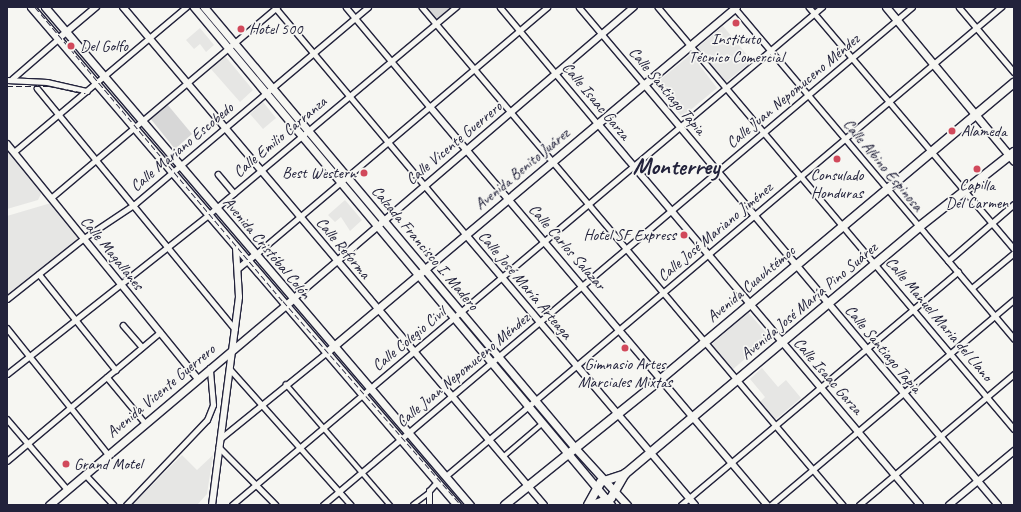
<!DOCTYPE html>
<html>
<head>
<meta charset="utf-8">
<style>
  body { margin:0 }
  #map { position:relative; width:1021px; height:512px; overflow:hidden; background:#f6f6f2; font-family:Caveat,sans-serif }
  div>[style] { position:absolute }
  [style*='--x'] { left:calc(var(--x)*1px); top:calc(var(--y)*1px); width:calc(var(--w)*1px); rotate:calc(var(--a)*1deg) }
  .built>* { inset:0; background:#e6e6e4 }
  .green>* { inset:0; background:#d7d7d7 }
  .roads { filter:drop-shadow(1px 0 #22223b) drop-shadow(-1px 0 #22223b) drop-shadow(0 1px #22223b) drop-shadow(0 -1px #22223b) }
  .pedestrian>* { height:3.5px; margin:-1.75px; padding:0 1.75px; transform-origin:1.75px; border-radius:1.75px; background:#f6f6f2 }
  .minor>* { height:4.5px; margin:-2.25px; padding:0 2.25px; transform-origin:2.25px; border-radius:2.25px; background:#f6f6f2 }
  .tertiary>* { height:6px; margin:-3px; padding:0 3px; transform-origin:3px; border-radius:3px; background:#f6f6f2 }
  .secondary>* { height:7px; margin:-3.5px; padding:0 3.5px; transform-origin:3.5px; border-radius:3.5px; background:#f6f6f2 }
  .primary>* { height:7px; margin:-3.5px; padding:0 3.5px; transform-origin:3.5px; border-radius:3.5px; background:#f6f6f2 }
  .trunk>* { height:8px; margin:-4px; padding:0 4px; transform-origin:4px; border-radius:4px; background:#f6f6f2 }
  .rail>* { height:1px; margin-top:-0.5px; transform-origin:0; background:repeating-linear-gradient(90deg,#22223b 0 6px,transparent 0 9px) }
  .dots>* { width:11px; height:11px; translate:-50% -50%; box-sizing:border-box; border:2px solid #f6f6f2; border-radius:50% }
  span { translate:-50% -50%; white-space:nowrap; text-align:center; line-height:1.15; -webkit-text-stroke:3.5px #f6f6f2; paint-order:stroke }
  .poi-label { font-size:16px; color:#22223b }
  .left { translate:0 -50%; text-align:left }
  .right { translate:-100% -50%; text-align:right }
  .street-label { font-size:16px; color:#22223b }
  .town-label { font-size:24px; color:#22223b; font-weight:700 }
  .frame { position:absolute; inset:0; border:8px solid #22223b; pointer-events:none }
</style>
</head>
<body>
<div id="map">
  <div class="built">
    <div style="clip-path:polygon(723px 26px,752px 61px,726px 82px,697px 48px)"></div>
    <div style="clip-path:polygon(200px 28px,214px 45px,206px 52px,200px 44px,194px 49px,186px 40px)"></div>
    <div style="clip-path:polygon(691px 54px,717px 88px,682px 117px,654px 85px)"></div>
    <div style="clip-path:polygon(225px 56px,253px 90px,240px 102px,211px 69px)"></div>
    <div style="clip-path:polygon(263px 102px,276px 118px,263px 129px,250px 114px)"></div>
    <div style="clip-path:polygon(7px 150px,42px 192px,38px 200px,7px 209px)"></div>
    <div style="clip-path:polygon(345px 200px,362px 220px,350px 231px,341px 217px,335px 222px,328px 215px)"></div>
    <div style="clip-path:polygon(51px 203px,81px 239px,7px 298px,7px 216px)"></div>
    <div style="clip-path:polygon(748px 312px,770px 337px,731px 371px,710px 346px)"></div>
    <div style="clip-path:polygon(762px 368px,778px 387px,786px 380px,801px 398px,775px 420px,760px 402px,765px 397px,750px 379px)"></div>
    <div style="clip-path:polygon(182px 455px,197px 470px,213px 455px,207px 494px,197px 505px,132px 505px)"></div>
  </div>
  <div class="green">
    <div style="clip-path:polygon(422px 7px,456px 7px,436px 24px)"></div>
    <div style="clip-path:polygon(167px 104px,192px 134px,175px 149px,150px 118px)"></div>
  </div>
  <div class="roads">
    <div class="pedestrian">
      <div style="--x:286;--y:384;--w:160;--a:49.3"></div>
      <div style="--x:503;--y:457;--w:52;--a:-40.4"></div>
      <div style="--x:413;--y:505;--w:20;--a:-37"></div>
    </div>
    <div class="minor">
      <div style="--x:275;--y:7;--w:297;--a:50"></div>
      <div style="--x:346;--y:7;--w:131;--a:50"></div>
      <div style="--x:422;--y:7;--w:652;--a:49.79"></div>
      <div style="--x:500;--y:7;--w:153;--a:50.1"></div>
      <div style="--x:579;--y:7;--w:101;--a:49.8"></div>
      <div style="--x:658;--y:7;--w:552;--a:49.85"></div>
      <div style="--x:734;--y:7;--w:434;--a:49.8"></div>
      <div style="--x:809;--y:7;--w:317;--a:49.7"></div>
      <div style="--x:959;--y:7;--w:85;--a:49.8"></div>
      <div style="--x:12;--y:79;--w:61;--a:-41"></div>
      <div style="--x:7;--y:80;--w:40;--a:2.9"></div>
      <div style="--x:47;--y:82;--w:41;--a:12.7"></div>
      <div style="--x:37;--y:88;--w:312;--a:50.6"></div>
      <div style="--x:14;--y:152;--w:225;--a:-40.1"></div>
      <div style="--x:218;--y:174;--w:25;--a:50"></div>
      <div style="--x:51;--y:198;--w:296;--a:-40.2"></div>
      <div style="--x:255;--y:255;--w:383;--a:-40.3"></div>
      <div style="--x:948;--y:261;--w:87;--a:-40.8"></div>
      <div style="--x:39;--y:274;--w:123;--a:51.3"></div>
      <div style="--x:972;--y:288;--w:55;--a:-39.8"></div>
      <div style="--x:7;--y:299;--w:98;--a:-38.4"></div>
      <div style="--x:84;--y:238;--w:61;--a:-33.7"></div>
      <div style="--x:135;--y:204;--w:305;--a:-40.2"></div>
      <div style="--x:123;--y:325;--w:29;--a:49"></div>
      <div style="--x:7;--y:328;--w:161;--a:51.3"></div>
      <div style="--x:230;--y:369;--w:182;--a:48.3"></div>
      <div style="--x:7;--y:374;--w:256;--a:-38.3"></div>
      <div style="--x:208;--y:215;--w:324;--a:-40"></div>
      <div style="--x:107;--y:377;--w:60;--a:50.4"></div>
      <div style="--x:7;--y:419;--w:92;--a:49.4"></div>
      <div style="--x:221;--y:438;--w:135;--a:-39"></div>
      <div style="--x:219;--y:447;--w:81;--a:45.5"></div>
      <div style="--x:7;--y:461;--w:200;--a:-40.1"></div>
      <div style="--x:85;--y:474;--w:42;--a:46.9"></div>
      <div style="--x:446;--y:476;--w:727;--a:-40.2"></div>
      <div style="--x:126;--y:505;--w:117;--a:-46.4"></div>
      <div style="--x:207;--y:420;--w:16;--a:-68"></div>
      <div style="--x:213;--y:405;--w:37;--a:-95"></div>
      <div style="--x:232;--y:505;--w:772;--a:-40.17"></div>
      <div style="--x:323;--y:505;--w:771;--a:-40.21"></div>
      <div style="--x:429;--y:505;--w:14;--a:-90"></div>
      <div style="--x:429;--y:491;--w:12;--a:-48"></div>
      <div style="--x:681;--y:505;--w:362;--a:-40.1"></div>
      <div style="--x:771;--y:505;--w:318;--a:-40.2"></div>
      <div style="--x:859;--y:505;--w:203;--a:-40.2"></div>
    </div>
    <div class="tertiary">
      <div style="--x:123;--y:7;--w:652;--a:49.79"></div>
      <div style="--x:58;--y:39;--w:50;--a:-40.1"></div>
      <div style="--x:644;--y:84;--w:550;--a:49.94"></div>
      <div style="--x:430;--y:107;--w:522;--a:49.74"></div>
      <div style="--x:598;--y:124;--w:499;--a:49.8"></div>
      <div style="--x:7;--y:144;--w:303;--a:50.9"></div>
      <div style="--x:466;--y:235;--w:354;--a:49.7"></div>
      <div style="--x:239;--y:268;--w:21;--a:-39"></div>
      <div style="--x:293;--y:299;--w:449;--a:-40.6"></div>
      <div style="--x:212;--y:505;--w:210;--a:-82.6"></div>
      <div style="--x:239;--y:297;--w:49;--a:-93.5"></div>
      <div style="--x:949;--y:505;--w:85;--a:-39.7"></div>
    </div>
    <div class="secondary">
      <div style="--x:886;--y:7;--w:200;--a:50.3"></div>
      <div style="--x:49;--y:505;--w:319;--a:-40.2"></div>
    </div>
    <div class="primary">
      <div style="--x:31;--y:7;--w:655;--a:49.46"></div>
      <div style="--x:45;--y:7;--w:655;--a:49.52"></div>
      <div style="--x:194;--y:7;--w:650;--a:50.06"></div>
      <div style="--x:204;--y:7;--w:578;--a:49.92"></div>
      <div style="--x:576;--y:449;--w:76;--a:47.7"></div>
      <div style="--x:329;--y:350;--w:532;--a:-40.12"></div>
    </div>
    <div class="trunk">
      <div style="--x:505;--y:505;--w:201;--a:-38.9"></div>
      <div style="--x:661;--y:379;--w:461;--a:-40"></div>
      <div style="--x:588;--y:505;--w:26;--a:-61"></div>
      <div style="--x:601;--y:482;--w:25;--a:-18"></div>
      <div style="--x:593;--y:505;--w:19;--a:-21"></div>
      <div style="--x:611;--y:498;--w:28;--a:-60"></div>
      <div style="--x:625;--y:474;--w:384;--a:-40"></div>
      <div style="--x:919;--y:227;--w:121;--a:-38.3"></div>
    </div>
  </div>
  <div class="rail">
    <div style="--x:35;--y:7;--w:385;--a:49.9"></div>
    <div style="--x:283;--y:301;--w:271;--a:48.9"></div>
    <div style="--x:7;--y:86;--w:42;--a:0"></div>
    <div style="--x:49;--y:86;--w:37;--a:11"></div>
  </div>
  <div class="dots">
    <div style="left:736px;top:23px;background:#d1495b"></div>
    <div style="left:241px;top:29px;background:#d1495b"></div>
    <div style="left:71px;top:46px;background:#d1495b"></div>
    <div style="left:952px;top:131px;background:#d1495b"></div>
    <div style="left:837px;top:159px;background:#d1495b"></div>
    <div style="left:977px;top:169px;background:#d1495b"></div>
    <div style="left:364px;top:173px;background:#d1495b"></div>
    <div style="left:684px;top:235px;background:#d1495b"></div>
    <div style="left:625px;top:348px;background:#d1495b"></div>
    <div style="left:66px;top:464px;background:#d1495b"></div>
  </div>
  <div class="poi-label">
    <span class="left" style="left:249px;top:29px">Hotel 500</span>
    <span style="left:736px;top:48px">Instituto<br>Técnico Comercial</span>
    <span class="left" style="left:80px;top:46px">Del Golfo</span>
    <span class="left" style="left:961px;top:131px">Alameda</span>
    <span class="right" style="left:356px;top:173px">Best Western</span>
    <span style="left:837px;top:184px">Consulado<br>Honduras</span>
    <span style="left:977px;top:194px">Capilla<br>Del Carmen</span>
    <span class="right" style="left:676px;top:235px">Hotel SF Express</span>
    <span style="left:625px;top:373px">Gimnasio Artes<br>Marciales Mixtas</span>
    <span class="left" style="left:74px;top:464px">Grand Motel</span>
  </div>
  <div class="street-label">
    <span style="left:667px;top:91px;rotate:50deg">Calle Santiago Tapia</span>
    <span style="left:793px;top:91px;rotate:-40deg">Calle Juan Nepomuceno Méndez</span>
    <span style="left:596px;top:101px;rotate:50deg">Calle Isaac Garza</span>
    <span style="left:280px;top:137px;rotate:-40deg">Calle Emilio Carranza</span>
    <span style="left:454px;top:143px;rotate:-40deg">Calle Vicente Guerrero</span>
    <span style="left:182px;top:147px;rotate:-40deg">Calle Mariano Escobedo</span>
    <span style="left:883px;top:165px;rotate:50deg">Calle Albino Espinosa</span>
    <span style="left:522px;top:169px;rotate:-40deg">Avenida Benito Juárez</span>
    <span style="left:715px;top:232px;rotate:-40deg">Calle José Mariano Jiménez</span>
    <span style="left:567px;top:247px;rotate:49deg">Calle Carlos Salazar</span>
    <span style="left:267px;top:248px;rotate:50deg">Avenida Cristóbal Colón</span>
    <span style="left:343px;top:248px;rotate:50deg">Calle Reforma</span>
    <span style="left:425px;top:248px;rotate:50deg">Calzada Francisco I. Madero</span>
    <span style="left:112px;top:253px;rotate:51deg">Calle Magallanes</span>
    <span style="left:751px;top:284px;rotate:-40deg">Avenida Cuauhtémoc</span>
    <span style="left:525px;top:285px;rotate:50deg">Calle José María Arteaga</span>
    <span style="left:809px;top:301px;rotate:-40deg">Avenida José María Pino Suárez</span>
    <span style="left:939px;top:319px;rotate:50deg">Calle Manuel Maria del Llano</span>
    <span style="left:409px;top:339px;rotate:-40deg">Calle Colegio Civil</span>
    <span style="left:883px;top:349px;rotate:50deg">Calle Santiago Tapia</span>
    <span style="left:463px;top:370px;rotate:-40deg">Calle Juan Nepomuceno Méndez</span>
    <span style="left:828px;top:376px;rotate:49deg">Calle Isaac Garza</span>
    <span style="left:161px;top:391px;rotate:-40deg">Avenida Vicente Guerrero</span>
  </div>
  <div class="town-label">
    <span style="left:676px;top:167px">Monterrey</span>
  </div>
  <div class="frame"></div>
</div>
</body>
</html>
